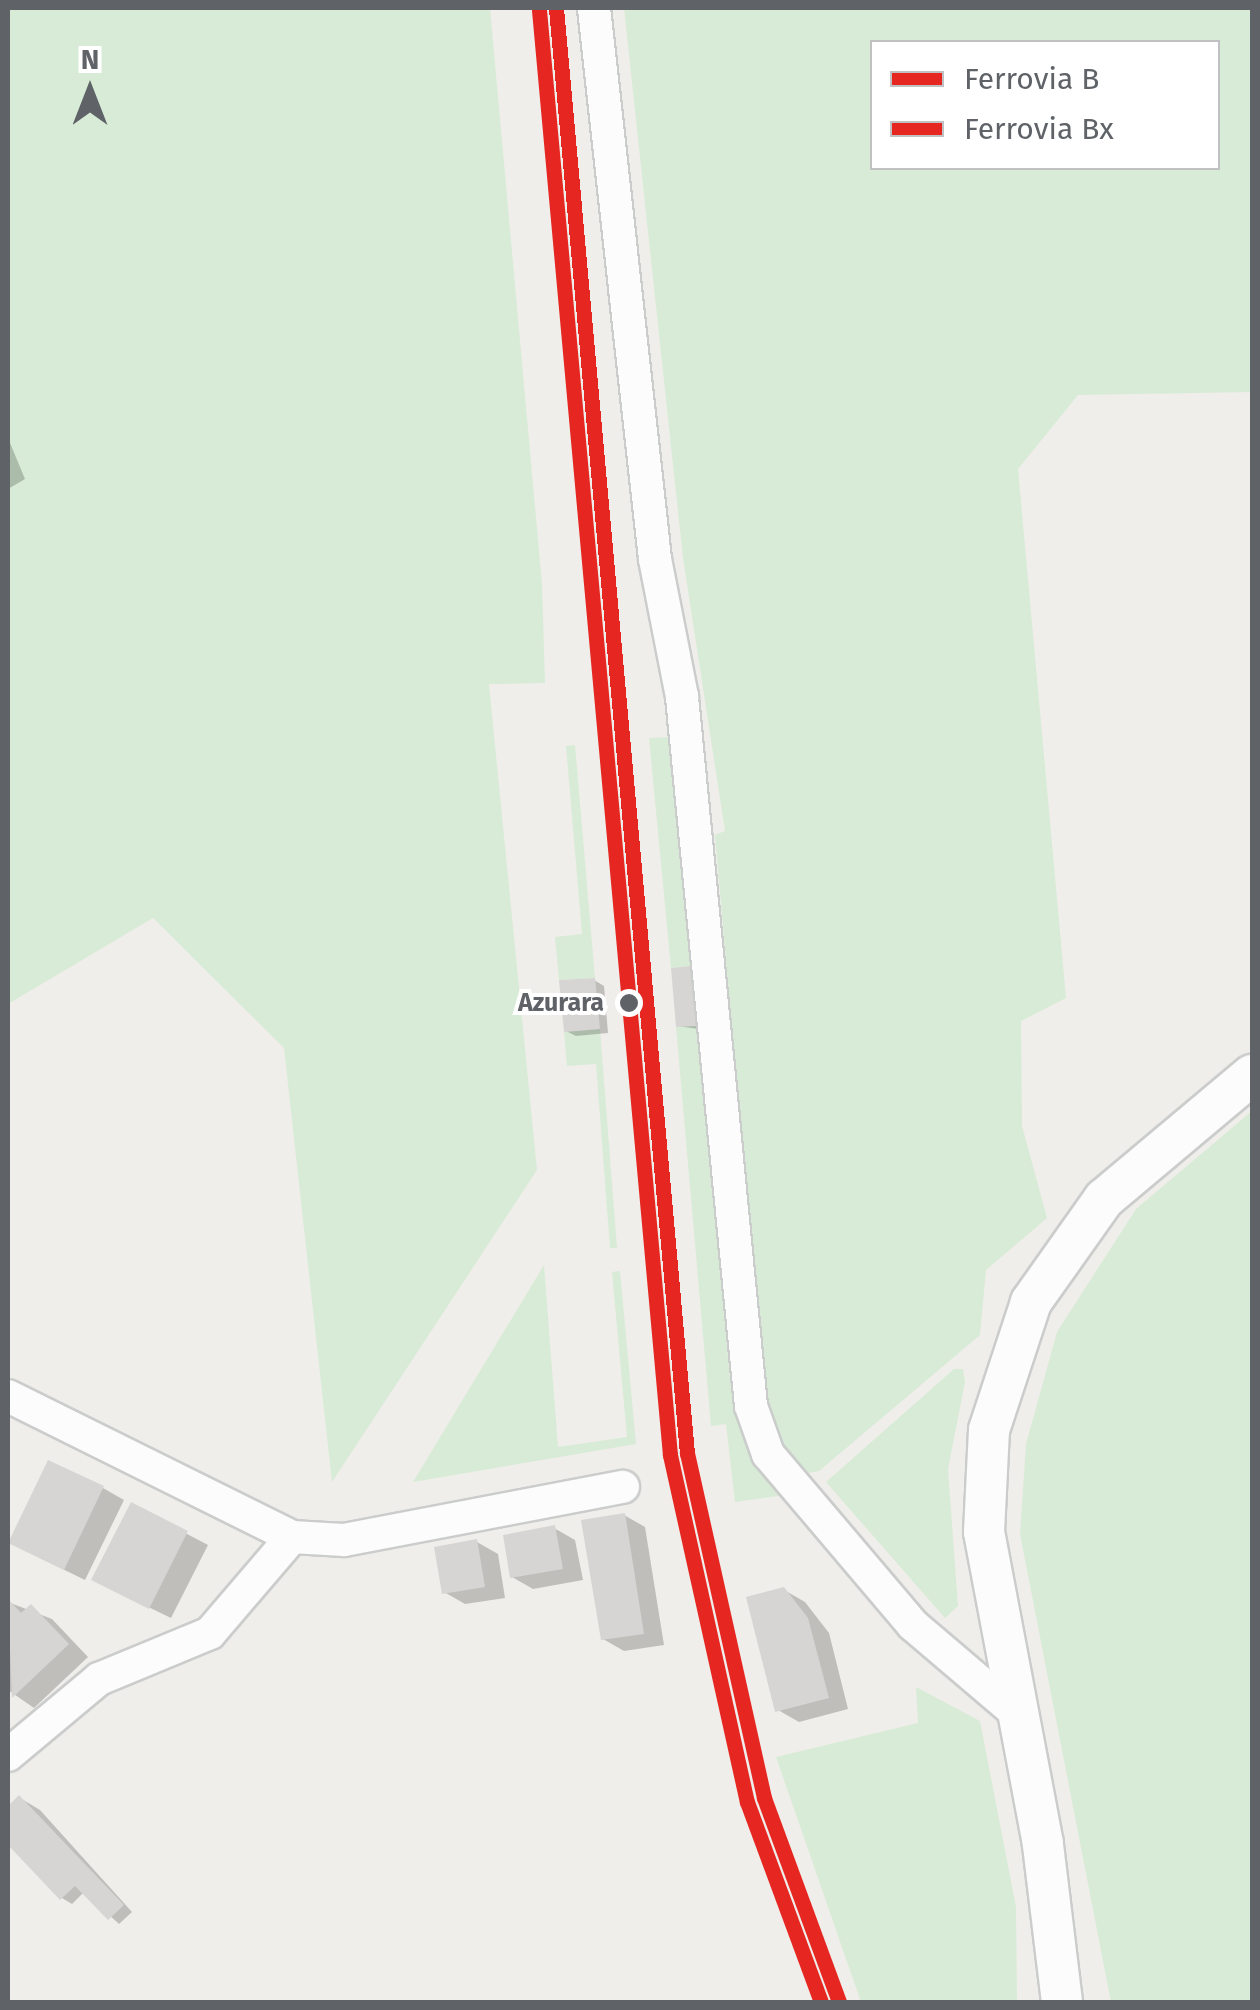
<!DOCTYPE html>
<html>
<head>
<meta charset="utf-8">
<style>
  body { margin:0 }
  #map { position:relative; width:1260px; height:2010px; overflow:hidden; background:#efeeea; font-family:"Fira Sans",sans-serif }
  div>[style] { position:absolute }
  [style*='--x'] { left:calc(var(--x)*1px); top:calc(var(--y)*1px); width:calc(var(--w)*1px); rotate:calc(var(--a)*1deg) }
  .green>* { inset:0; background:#d8ebd6 }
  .shadow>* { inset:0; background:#0003 }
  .building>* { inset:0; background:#d6d5d3 }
  .roads { filter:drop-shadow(2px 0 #cbcccc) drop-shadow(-2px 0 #cbcccc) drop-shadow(0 2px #cbcccc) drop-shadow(0 -2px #cbcccc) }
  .minor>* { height:32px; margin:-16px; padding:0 16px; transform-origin:16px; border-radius:16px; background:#fdfcfc }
  .tertiary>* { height:40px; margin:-20px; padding:0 20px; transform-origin:20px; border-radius:20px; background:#fdfcfc }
  .rail-1>* { height:15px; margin:-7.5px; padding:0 7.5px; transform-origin:7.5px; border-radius:7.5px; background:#e62621 }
  .rail-2>* { height:15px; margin:-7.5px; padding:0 7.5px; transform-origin:7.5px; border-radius:7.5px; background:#e62621 }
  .dots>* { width:28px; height:28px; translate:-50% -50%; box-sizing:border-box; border:5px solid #fff; border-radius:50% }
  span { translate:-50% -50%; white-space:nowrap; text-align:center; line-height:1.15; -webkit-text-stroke:8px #fff; paint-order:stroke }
  .stop-label { font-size:25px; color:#5f6368; font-weight:700 }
  .right { translate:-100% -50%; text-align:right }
  .frame { position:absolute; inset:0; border:10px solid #5f6368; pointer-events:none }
  .legend { position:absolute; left:870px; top:40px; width:350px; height:130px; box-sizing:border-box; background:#fff; border:2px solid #bfc1c3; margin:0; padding:12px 18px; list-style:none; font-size:30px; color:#5f6368 }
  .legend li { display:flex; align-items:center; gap:20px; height:50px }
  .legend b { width:50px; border:2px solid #bfc1c3 }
  .north { position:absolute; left:40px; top:40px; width:100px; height:100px; -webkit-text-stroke:8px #fff; paint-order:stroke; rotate:0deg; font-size:28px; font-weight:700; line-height:40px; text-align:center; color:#5f6368 }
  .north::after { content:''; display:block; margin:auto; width:35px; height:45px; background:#5f6368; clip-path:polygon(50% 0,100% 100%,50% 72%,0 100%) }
</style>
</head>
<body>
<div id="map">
  <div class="green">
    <div style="clip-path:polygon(8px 8px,490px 8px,542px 584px,545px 683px,489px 684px,537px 1170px,332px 1482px,284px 1048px,153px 918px,8px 1004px)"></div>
    <div style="clip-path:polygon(evenodd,624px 8px,1252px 8px,1252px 392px,1078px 395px,1018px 469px,1066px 998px,1021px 1021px,1022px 1126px,1047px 1218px,986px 1270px,980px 1335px,819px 1471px,803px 1474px,783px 1454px,764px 1395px,715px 835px,725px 831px,683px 558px,624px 8px,872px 42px,1218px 42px,1218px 168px,872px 168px,872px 42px)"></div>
    <div style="clip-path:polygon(671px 737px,730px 1379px,742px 1435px,785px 1495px,735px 1502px,726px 1424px,711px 1426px,676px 1027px,696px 1025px,690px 966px,671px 968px,649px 738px)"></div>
    <div style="clip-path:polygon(575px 745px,595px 978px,559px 980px,555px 937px,582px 934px,566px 746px)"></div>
    <div style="clip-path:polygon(600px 1029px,617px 1248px,610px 1248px,596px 1064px,567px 1066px,564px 1032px)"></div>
    <div style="clip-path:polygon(1252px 1111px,1252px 2002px,1111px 2002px,1020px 1534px,1026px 1444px,1057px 1332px,1136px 1209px)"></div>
    <div style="clip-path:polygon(544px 1265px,558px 1447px,627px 1437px,612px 1272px,620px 1271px,636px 1444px,413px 1482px)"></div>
    <div style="clip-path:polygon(954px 1369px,963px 1369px,965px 1382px,948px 1469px,958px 1606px,945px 1618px,826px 1482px)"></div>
    <div style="clip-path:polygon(916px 1687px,980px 1721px,1016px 1907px,1017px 2002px,861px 2002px,776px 1757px,918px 1723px)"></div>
  </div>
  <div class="shadow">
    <div style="clip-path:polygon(8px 438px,25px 479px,8px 489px)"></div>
    <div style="clip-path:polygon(690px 968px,699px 974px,705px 1030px,678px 1026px)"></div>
    <div style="clip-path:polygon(594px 980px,604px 986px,608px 1033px,576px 1036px,566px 1031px)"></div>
    <div style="clip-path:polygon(103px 1488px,124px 1500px,85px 1580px,32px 1554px)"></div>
    <div style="clip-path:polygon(132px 1505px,208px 1545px,171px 1618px,115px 1591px)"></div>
    <div style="clip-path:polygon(624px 1515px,645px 1527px,664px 1645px,624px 1651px,603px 1639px)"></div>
    <div style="clip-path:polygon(554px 1528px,575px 1540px,583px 1580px,533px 1589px,512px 1577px)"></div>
    <div style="clip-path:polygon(477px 1542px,498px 1554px,505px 1598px,465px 1604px,444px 1592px)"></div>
    <div style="clip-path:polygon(784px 1590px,805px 1602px,829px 1633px,848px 1709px,799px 1722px,778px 1710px)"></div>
    <div style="clip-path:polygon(8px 1602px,52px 1619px,88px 1657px,34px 1708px,8px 1690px)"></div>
    <div style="clip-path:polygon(20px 1798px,40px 1810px,132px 1912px,119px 1924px,84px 1892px,72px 1904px,62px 1898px,8px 1841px,8px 1810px)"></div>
  </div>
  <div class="building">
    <div style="clip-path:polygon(690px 966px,696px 1026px,676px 1027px,671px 968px)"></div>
    <div style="clip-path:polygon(595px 978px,600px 1029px,564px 1032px,559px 980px)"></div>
    <div style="clip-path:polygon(48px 1460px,104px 1486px,64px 1570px,8px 1543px)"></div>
    <div style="clip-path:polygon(131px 1502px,188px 1531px,149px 1609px,91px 1580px)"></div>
    <div style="clip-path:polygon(625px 1513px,644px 1634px,601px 1640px,581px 1520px)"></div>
    <div style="clip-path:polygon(555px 1525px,563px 1569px,510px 1578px,503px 1535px)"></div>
    <div style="clip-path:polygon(477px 1539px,485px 1587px,442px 1594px,434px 1547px)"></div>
    <div style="clip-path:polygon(784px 1587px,808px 1618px,829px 1698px,775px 1712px,746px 1597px)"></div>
    <div style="clip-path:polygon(8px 1599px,21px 1613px,31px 1604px,69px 1644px,12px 1698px)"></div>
    <div style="clip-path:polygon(19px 1795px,124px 1905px,108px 1920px,75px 1886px,60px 1900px,8px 1845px,8px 1806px)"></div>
  </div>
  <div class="roads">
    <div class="minor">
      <div style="--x:594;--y:8;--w:554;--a:83.68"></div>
      <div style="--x:655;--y:559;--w:141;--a:78.9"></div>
      <div style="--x:682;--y:697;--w:712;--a:84.44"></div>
      <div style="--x:751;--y:1406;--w:51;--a:70.5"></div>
      <div style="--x:768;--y:1454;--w:224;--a:49.7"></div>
      <div style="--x:913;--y:1625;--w:133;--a:40.4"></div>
      <div style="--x:8;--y:1396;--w:317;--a:26.4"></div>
      <div style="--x:292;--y:1537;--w:52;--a:3.3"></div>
      <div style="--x:344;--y:1540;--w:284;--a:-10.8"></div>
      <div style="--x:8;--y:1755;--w:119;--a:-39.9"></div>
      <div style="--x:99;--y:1679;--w:120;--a:-22.5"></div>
      <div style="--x:210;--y:1633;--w:126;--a:-49.5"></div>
    </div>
    <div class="tertiary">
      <div style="--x:1062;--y:2002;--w:159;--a:-96.9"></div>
      <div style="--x:1043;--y:1844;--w:318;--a:-100.7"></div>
      <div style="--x:984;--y:1532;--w:102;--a:-87.2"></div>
      <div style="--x:989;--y:1430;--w:135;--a:-71.8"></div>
      <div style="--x:1031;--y:1302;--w:126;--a:-54.7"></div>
      <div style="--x:1104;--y:1199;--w:193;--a:-40"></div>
    </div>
  </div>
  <div class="rail-1">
    <div style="--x:556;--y:8;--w:1451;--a:84.82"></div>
    <div style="--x:687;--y:1453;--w:353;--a:77.4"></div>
    <div style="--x:764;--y:1798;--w:217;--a:69.8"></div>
  </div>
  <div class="rail-2">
    <div style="--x:539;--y:10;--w:1451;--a:84.82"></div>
    <div style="--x:670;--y:1455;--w:355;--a:77.5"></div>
    <div style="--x:747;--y:1802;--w:213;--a:69.7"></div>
  </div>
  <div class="dots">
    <div style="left:629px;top:1003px;background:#5f6368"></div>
  </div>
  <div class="stop-label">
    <span class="right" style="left:604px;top:1003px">Azurara</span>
  </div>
  <div class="frame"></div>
  <ul class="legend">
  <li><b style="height:12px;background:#e62621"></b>Ferrovia B</li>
  <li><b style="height:12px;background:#e62621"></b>Ferrovia Bx</li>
  </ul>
  <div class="north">N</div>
</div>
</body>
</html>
